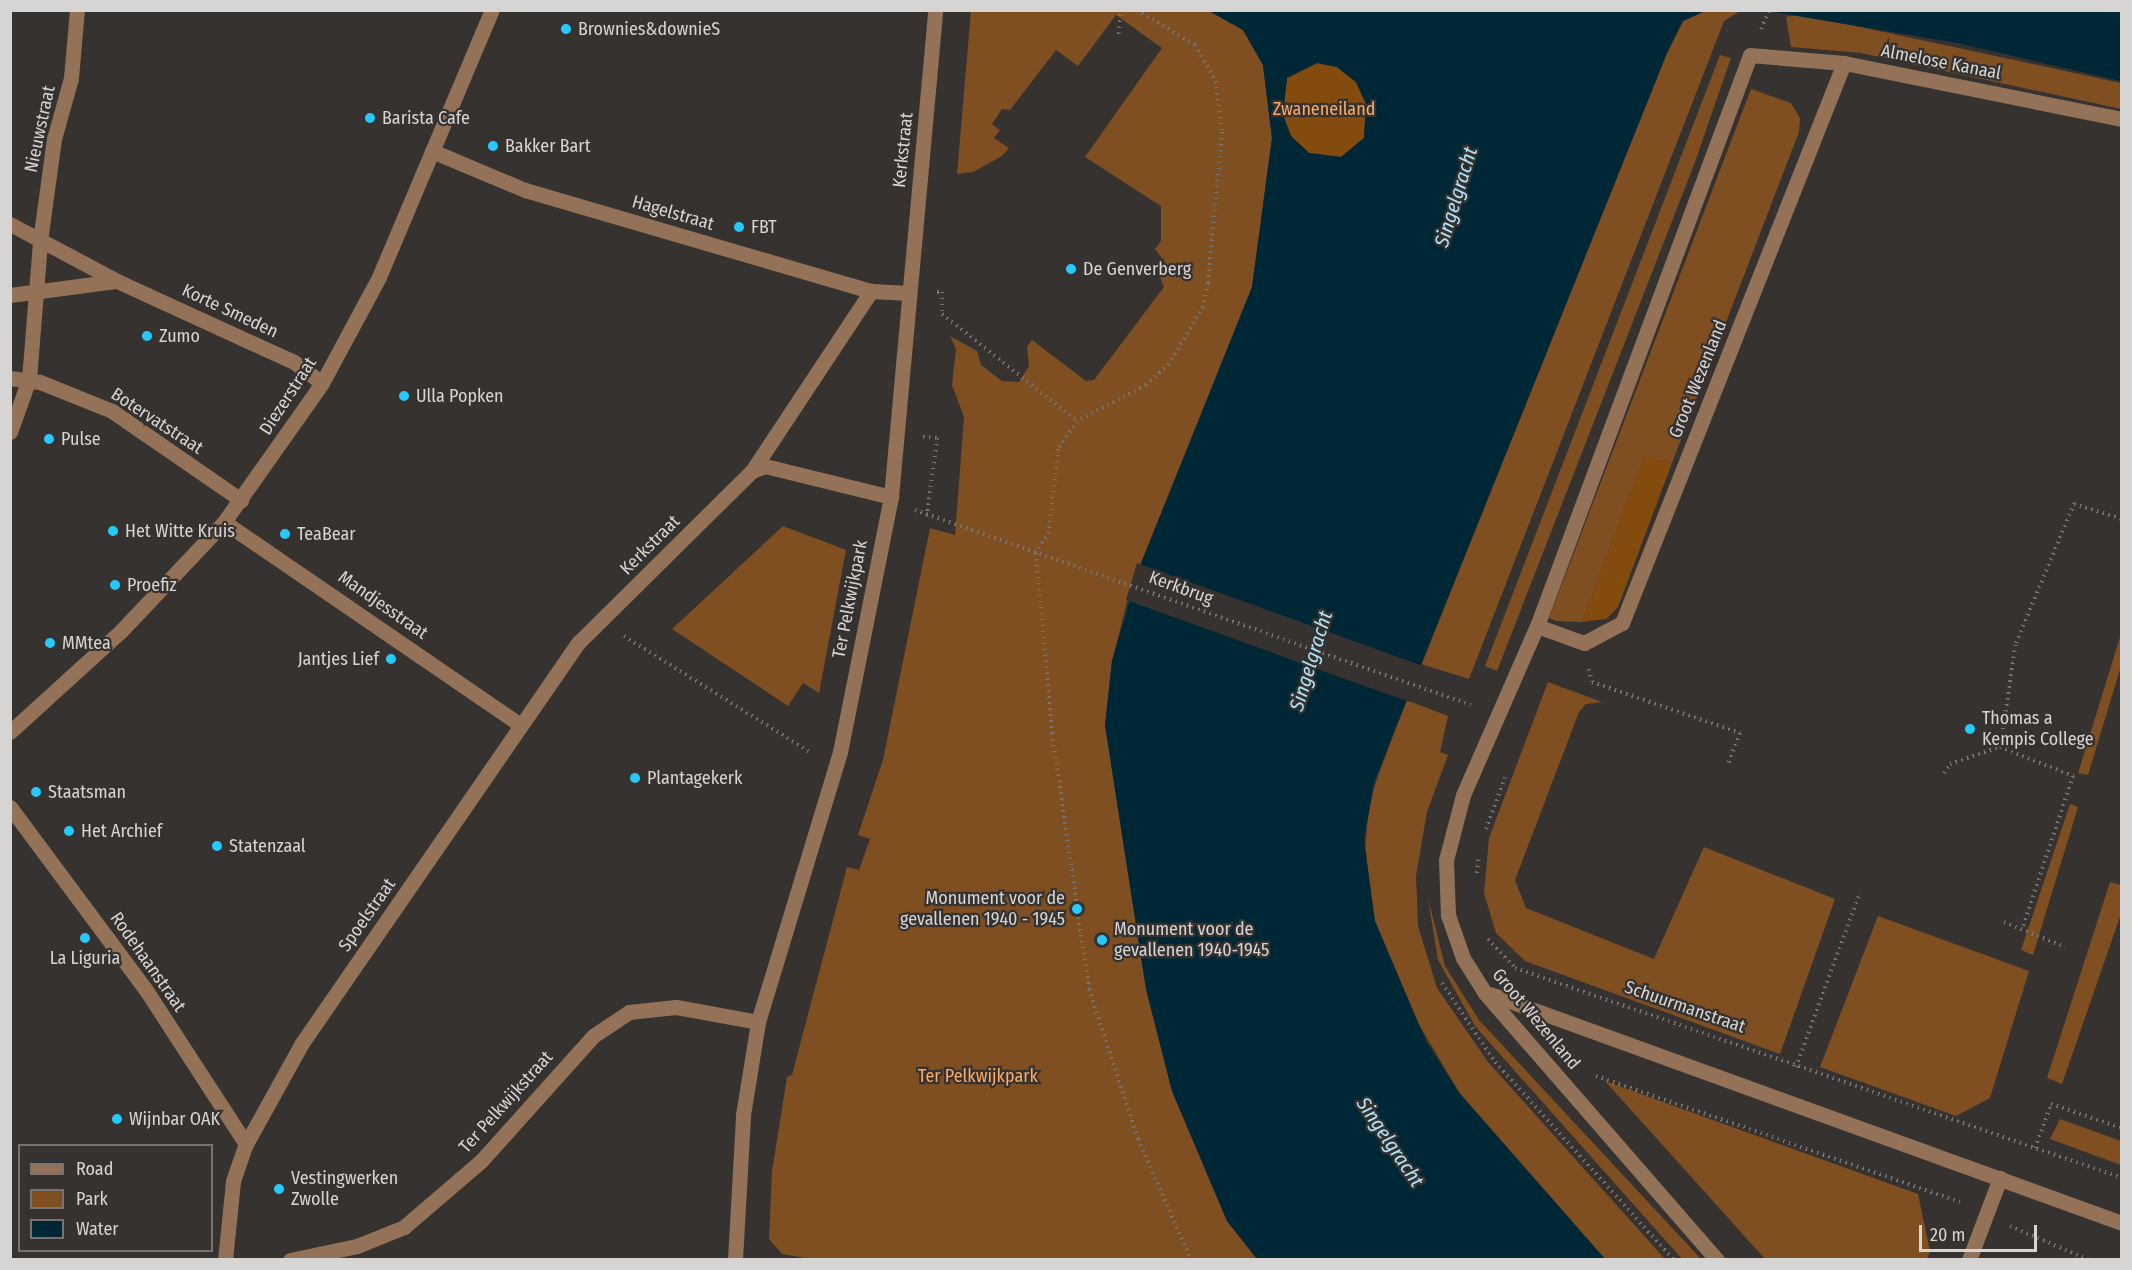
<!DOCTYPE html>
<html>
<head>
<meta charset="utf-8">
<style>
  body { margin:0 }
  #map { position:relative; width:2132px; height:1270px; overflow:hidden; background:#363230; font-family:"Fira Sans Condensed",sans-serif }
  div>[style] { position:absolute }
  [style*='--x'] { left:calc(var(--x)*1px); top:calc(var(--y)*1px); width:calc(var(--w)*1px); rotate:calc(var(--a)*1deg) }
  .green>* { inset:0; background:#7f4f22 }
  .forest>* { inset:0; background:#834b0d }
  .water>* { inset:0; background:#002735 }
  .pier>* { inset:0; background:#363230 }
  .path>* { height:4px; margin-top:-2px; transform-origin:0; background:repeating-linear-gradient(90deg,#767371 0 1.5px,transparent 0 6px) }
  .minor>* { height:15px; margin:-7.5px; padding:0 7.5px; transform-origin:7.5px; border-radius:7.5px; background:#947257 }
  .dots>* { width:16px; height:16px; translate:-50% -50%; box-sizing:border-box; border:3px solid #363230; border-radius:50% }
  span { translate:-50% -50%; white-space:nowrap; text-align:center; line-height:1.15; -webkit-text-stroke:4.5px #363230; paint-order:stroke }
  .poi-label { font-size:18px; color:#d7d5d3 }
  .left { translate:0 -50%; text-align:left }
  .right { translate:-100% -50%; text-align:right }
  .street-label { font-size:18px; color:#d7d5d3 }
  .park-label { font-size:18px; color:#fbac66 }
  .water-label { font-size:20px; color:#afe5fc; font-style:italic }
  .frame { position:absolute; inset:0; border:12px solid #d7d5d3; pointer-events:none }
  .legend { position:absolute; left:18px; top:1144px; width:195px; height:108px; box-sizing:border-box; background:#363230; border:2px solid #767371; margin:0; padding:8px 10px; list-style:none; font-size:18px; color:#d7d5d3 }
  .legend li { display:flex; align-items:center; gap:12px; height:30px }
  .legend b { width:30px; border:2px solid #767371 }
  .scale { position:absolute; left:1919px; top:1225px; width:118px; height:27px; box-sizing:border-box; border:3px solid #d7d5d3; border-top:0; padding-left:8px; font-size:18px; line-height:21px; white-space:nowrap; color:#d7d5d3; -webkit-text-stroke:4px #363230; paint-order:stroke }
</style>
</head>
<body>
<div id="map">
  <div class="green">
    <div style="clip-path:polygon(971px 11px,1209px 11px,1243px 30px,1263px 65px,1272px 138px,1252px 287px,1127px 602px,1112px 661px,1105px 725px,1146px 989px,1172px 1091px,1227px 1221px,1257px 1259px,817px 1260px,782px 1254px,769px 1239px,772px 1171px,787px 1077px,792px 1075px,847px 867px,859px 870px,870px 839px,858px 835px,883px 760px,930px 528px,955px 535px,964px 417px,952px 385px,956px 349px,950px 336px,977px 351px,981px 365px,1002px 381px,1019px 382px,1029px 366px,1027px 347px,1032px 340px,1086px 381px,1094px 380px,1164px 287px,1160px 277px,1168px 266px,1155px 249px,1161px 241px,1161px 206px,1085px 157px,1162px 48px,1116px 15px,1078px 66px,1056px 50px,1010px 110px,1002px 109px,992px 124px,1000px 130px,994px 138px,1009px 148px,1002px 156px,973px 172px,957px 174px)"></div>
    <div style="clip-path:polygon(1705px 11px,1740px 11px,1724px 21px,1469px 679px,1421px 664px,1667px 53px,1683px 21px)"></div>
    <div style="clip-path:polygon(1800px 14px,2121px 83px,2121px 109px,1861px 53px,1791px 47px,1786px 17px)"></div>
    <div style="clip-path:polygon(1720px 55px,1731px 58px,1695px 162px,1497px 671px,1485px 666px)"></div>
    <div style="clip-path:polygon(1751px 89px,1791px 103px,1800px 118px,1799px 132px,1672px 463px,1644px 457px,1582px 622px,1556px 621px,1549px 618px)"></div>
    <div style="clip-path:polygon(783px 526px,846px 550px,819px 693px,803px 683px,788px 706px,672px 629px)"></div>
    <div style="clip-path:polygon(2121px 634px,2121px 666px,2088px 775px,2078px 773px)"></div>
    <div style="clip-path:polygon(1548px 682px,1602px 702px,1586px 704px,1579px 712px,1515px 880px,1526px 908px,1654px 959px,1704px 847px,1835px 899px,1780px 1054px,1525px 961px,1496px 933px,1484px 893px,1489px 838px)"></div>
    <div style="clip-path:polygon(1406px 700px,1448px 716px,1440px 752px,1448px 755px,1427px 812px,1416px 876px,1418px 926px,1437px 988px,1488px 1062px,1665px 1259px,1605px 1259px,1459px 1092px,1405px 1001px,1375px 921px,1364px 863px,1369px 801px)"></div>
    <div style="clip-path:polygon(2070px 804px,2078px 807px,2033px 955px,2021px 950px)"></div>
    <div style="clip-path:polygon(2110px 882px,2121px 885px,2121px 914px,2062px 1084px,2047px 1078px)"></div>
    <div style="clip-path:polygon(1428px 898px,1445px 966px,1479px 1020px,1701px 1259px,1682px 1259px,1475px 1026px,1438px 960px)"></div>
    <div style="clip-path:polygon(1878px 916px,2029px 971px,1990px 1098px,1956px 1116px,1820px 1067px)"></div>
    <div style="clip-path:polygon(1605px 1081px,1918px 1194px,1930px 1251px,1927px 1259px,1765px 1259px)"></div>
    <div style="clip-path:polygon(2060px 1119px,2121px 1141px,2121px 1165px,2050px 1139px)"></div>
  </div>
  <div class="forest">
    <div style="clip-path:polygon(1317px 63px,1337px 67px,1356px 82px,1366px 104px,1364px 138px,1341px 157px,1309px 153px,1291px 136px,1283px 115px,1287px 78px)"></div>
    <div style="clip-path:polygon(1644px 456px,1672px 463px,1618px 607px,1606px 619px,1582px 622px)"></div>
  </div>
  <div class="water">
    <div style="clip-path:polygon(evenodd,1209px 11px,1705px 11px,1683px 21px,1667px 53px,1375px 780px,1364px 839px,1375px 921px,1426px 1041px,1459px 1093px,1605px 1259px,1257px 1259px,1227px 1221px,1172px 1091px,1146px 989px,1105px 725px,1112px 661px,1141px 563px,1252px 287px,1272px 138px,1263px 65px,1243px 30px,1209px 11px,1317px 63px,1337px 67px,1356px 82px,1366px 104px,1364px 138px,1341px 157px,1309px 153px,1291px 136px,1283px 115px,1287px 78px,1317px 63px)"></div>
    <div style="clip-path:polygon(1768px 11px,2121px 11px,2121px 81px,1957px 43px)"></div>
  </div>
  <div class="pier">
    <div style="clip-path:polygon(1137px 563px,1423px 666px,1409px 702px,1126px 600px)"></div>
  </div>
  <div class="path">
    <div style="--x:1137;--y:10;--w:68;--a:31.1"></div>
    <div style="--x:1195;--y:45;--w:42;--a:59.7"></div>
    <div style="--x:1216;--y:81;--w:51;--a:83.3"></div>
    <div style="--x:1222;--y:132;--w:152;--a:95.3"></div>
    <div style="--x:1208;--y:283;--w:25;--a:102"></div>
    <div style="--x:1203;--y:307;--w:66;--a:120.8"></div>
    <div style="--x:1169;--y:364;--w:31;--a:138"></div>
    <div style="--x:1146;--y:385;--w:78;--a:152.4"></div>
    <div style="--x:1077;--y:421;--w:34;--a:124"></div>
    <div style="--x:1058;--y:449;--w:83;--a:96.2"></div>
    <div style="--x:1049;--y:532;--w:25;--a:122"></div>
    <div style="--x:1036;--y:553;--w:181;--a:84.9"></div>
    <div style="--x:1052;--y:733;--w:259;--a:81.8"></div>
    <div style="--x:1089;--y:989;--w:158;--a:71.9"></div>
    <div style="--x:1138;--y:1139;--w:132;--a:66.3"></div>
    <div style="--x:1761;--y:29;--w:21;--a:-67"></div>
    <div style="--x:1119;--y:34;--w:24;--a:-85"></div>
    <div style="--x:937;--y:292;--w:5;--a:0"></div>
    <div style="--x:942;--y:292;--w:22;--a:90"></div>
    <div style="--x:942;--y:314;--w:172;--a:38.4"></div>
    <div style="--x:923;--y:437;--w:14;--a:4"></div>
    <div style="--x:937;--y:438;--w:79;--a:97.3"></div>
    <div style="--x:915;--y:510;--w:589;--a:19.33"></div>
    <div style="--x:624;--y:636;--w:221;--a:32"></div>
    <div style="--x:1589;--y:669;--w:13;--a:77"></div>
    <div style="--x:1592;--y:682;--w:157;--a:19"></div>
    <div style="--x:1740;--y:733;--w:34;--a:111"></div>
    <div style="--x:2000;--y:747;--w:105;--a:-81.3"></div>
    <div style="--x:2016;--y:643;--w:151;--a:-67.4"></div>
    <div style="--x:2074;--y:504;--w:50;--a:17.4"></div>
    <div style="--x:1944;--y:773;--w:11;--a:-56"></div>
    <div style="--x:1950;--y:764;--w:53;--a:-18.8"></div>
    <div style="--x:2000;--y:747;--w:79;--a:21.7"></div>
    <div style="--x:2073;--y:776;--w:161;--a:108.4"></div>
    <div style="--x:1486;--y:829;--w:55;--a:-69.9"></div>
    <div style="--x:1477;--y:873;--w:17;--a:-83"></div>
    <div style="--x:2004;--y:922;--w:66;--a:22.3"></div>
    <div style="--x:1488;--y:939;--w:40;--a:47"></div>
    <div style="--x:1515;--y:968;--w:642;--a:19.08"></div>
    <div style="--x:1442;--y:983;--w:95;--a:56.1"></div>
    <div style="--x:1495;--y:1062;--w:267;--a:47.9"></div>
    <div style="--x:1796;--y:1067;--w:186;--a:-69.9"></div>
    <div style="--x:1596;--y:1076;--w:385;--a:19.1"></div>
    <div style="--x:2035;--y:1148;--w:47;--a:-70"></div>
    <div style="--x:2051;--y:1104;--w:75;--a:18.7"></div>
    <div style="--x:2010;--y:1226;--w:86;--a:23.3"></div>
  </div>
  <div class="minor">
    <div style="--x:432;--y:151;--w:101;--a:22.8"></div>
    <div style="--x:525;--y:190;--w:360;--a:16.3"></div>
    <div style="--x:871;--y:291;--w:38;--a:3"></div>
    <div style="--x:10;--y:224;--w:121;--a:28"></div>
    <div style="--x:10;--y:295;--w:108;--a:-7.5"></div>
    <div style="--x:117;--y:281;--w:195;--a:24.6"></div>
    <div style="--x:294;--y:362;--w:35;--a:37"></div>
    <div style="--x:10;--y:378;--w:30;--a:8"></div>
    <div style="--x:40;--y:382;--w:78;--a:21.9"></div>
    <div style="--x:112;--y:411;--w:157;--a:34.6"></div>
    <div style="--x:10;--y:432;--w:56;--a:-70.3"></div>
    <div style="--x:29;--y:379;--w:138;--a:-85.4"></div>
    <div style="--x:40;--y:241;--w:103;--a:-82.2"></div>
    <div style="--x:54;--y:139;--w:63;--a:-74.4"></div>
    <div style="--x:71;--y:78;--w:68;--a:-85"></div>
    <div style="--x:752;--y:471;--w:216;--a:-56.5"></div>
    <div style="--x:224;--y:522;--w:356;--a:34.4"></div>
    <div style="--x:1537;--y:626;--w:50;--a:19.9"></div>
    <div style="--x:1584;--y:643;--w:43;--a:-27.8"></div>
    <div style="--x:1622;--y:623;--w:602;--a:-68.38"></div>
    <div style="--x:10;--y:732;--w:150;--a:-42.3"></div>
    <div style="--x:121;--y:631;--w:150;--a:-46.6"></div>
    <div style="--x:224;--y:522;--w:170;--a:-54.8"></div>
    <div style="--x:322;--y:383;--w:120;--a:-61.7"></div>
    <div style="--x:379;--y:277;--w:290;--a:-67.1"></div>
    <div style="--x:10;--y:807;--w:228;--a:53.4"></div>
    <div style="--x:146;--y:990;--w:184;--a:57"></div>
    <div style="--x:1490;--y:994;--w:672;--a:19.92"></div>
    <div style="--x:225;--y:1260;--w:79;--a:-84.2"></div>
    <div style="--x:233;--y:1181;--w:39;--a:-71"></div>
    <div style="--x:246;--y:1144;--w:115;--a:-61"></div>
    <div style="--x:302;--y:1043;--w:487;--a:-55.4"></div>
    <div style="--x:579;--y:642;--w:243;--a:-44.7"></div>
    <div style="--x:752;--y:471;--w:14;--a:-21"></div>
    <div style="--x:765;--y:466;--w:130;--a:13.8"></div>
    <div style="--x:290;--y:1260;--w:68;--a:-11.8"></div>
    <div style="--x:357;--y:1246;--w:51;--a:-22"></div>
    <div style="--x:404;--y:1227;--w:101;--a:-40.6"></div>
    <div style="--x:481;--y:1161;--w:168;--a:-48.1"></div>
    <div style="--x:593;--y:1036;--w:43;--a:-33.7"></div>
    <div style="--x:629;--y:1012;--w:47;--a:-6.1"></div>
    <div style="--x:676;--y:1007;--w:83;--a:10.4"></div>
    <div style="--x:735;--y:1260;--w:145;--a:-86.8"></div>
    <div style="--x:743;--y:1115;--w:94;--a:-80.8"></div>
    <div style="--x:758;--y:1022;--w:282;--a:-73.1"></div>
    <div style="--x:840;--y:752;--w:260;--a:-78.7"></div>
    <div style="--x:891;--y:497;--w:489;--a:-84.8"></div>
    <div style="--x:1717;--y:1260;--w:354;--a:-131"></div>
    <div style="--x:1485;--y:993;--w:41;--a:-122.2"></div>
    <div style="--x:1463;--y:958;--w:46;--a:-109.2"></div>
    <div style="--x:1448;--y:915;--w:55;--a:-92.1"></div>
    <div style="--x:1446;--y:860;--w:67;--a:-75.3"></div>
    <div style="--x:1463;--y:795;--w:184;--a:-66.4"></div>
    <div style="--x:1537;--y:626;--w:609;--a:-69.54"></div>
    <div style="--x:1750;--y:55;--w:94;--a:4.9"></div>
    <div style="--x:1844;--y:63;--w:284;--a:11.4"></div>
    <div style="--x:1969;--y:1260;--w:88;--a:-69.3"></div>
  </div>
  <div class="dots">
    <div style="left:566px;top:29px;background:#25c9fe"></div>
    <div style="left:370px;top:118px;background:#25c9fe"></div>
    <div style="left:493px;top:146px;background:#25c9fe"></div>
    <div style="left:739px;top:227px;background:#25c9fe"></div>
    <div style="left:1071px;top:269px;background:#25c9fe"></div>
    <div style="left:147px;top:336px;background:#25c9fe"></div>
    <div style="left:404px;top:396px;background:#25c9fe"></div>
    <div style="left:49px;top:439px;background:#25c9fe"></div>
    <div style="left:113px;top:531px;background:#25c9fe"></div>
    <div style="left:285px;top:534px;background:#25c9fe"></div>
    <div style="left:115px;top:585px;background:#25c9fe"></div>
    <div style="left:50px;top:643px;background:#25c9fe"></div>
    <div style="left:391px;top:659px;background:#25c9fe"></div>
    <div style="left:1970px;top:729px;background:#25c9fe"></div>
    <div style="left:635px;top:778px;background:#25c9fe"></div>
    <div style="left:36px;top:792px;background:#25c9fe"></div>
    <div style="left:69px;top:831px;background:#25c9fe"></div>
    <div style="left:217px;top:846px;background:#25c9fe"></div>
    <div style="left:1077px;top:909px;background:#25c9fe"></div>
    <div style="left:85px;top:938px;background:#25c9fe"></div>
    <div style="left:1102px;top:940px;background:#25c9fe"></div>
    <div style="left:117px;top:1119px;background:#25c9fe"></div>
    <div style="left:279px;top:1189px;background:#25c9fe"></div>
  </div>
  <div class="poi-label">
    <span class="left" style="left:578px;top:29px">Brownies&amp;downieS</span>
    <span class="left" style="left:382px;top:118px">Barista Cafe</span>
    <span class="left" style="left:505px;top:146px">Bakker Bart</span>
    <span class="left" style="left:751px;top:227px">FBT</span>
    <span class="left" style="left:1083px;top:269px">De Genverberg</span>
    <span class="left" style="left:159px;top:336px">Zumo</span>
    <span class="left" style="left:416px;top:396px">Ulla Popken</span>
    <span class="left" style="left:61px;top:439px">Pulse</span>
    <span class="left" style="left:125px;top:531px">Het Witte Kruis</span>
    <span class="left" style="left:297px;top:534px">TeaBear</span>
    <span class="left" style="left:127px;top:585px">Proefiz</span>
    <span class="left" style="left:62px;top:643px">MMtea</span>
    <span class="right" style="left:379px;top:659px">Jantjes Lief</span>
    <span class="left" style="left:1982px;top:729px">Thomas a<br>Kempis College</span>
    <span class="left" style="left:647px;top:778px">Plantagekerk</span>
    <span class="left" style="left:48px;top:792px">Staatsman</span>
    <span class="left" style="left:81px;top:831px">Het Archief</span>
    <span class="left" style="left:229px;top:846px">Statenzaal</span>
    <span class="right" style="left:1065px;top:909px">Monument voor de<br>gevallenen 1940 - 1945</span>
    <span class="left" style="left:1114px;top:940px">Monument voor de<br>gevallenen 1940-1945</span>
    <span style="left:85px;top:958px">La Liguria</span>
    <span class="left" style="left:129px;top:1119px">Wijnbar OAK</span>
    <span class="left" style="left:291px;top:1189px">Vestingwerken<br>Zwolle</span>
  </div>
  <div class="street-label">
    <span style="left:1941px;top:62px;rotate:11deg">Almelose Kanaal</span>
    <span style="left:40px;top:129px;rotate:-78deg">Nieuwstraat</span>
    <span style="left:903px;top:150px;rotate:-84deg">Kerkstraat</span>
    <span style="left:673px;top:213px;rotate:16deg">Hagelstraat</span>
    <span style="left:230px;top:311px;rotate:25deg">Korte Smeden</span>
    <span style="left:1698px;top:379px;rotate:-68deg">Groot Wezenland</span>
    <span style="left:288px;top:396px;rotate:-57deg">Diezerstraat</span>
    <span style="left:157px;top:421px;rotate:33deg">Botervatstraat</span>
    <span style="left:650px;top:545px;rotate:-45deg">Kerkstraat</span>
    <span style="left:1181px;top:588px;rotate:20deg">Kerkbrug</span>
    <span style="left:850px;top:599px;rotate:-79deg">Ter Pelkwijkpark</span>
    <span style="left:383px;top:605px;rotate:35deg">Mandjesstraat</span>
    <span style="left:367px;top:915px;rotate:-55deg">Spoelstraat</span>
    <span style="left:148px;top:962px;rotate:55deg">Rodehaanstraat</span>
    <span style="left:1685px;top:1007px;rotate:19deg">Schuurmanstraat</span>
    <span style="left:1536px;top:1019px;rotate:50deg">Groot Wezenland</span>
    <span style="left:506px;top:1102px;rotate:-48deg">Ter Pelkwijkstraat</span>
  </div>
  <div class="park-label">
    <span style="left:1324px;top:109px">Zwaneneiland</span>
    <span style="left:978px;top:1076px">Ter Pelkwijkpark</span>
  </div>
  <div class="water-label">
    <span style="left:1456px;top:197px;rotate:-73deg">Singelgracht</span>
    <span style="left:1311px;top:661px;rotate:-73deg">Singelgracht</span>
    <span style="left:1390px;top:1142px;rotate:56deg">Singelgracht</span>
  </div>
  <div class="frame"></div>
  <ul class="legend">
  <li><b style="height:8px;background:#947257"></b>Road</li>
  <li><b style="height:16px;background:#7f4f22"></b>Park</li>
  <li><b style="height:16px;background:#002735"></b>Water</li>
  </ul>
  <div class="scale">20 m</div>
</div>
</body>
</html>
